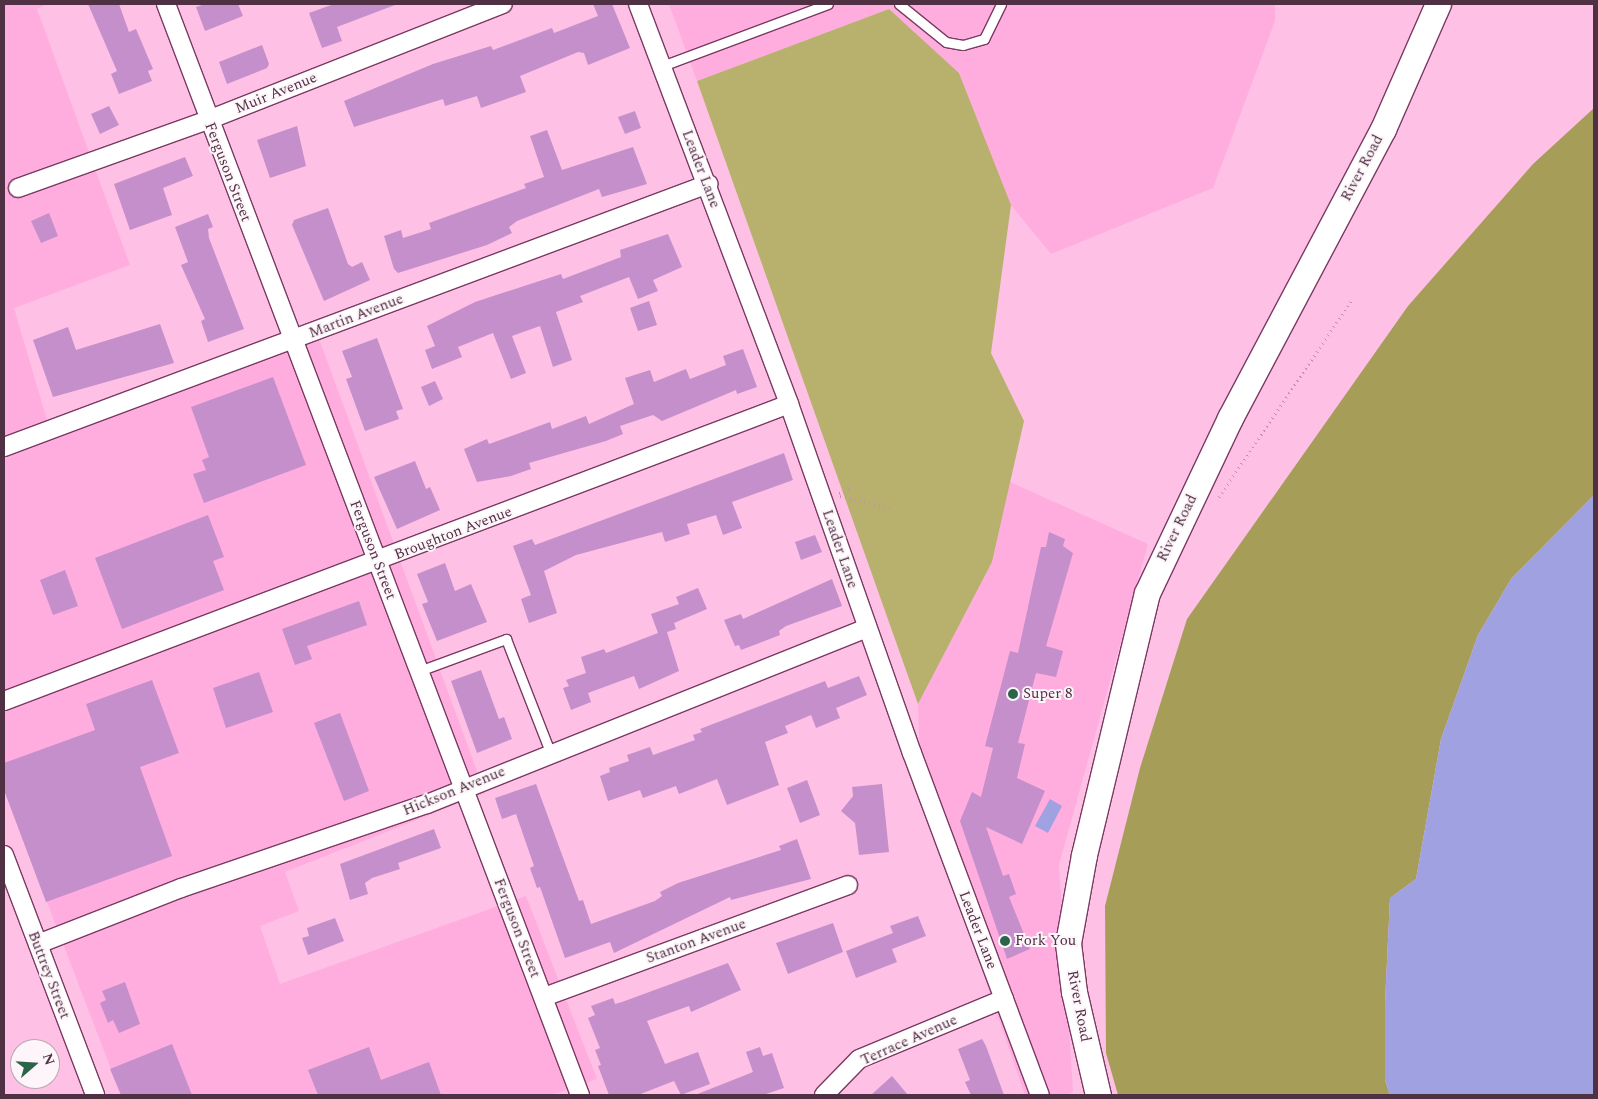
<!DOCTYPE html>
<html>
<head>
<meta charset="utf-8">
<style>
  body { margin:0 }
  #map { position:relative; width:1598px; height:1099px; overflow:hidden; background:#fec1e5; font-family:Spectral,serif }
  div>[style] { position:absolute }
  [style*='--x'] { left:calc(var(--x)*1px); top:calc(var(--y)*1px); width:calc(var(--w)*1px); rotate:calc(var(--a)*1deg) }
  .built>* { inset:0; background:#ffadde }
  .green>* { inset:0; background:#b8b16d }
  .forest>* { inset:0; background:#a69e58 }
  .water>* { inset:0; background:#a0a1e1 }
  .building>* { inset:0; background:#c58fcb }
  .path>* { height:3px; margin-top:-1.5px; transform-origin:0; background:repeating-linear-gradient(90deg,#c390ae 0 1px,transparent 0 5px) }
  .roads { filter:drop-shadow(1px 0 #7a3a62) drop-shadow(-1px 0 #7a3a62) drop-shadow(0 1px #7a3a62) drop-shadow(0 -1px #7a3a62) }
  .service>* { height:9px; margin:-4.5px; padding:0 4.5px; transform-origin:4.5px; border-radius:4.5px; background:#fff }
  .minor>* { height:18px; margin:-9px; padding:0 9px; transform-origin:9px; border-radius:9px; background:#fff }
  .secondary>* { height:25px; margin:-12.5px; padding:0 12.5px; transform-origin:12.5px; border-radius:12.5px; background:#fff }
  .dots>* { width:14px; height:14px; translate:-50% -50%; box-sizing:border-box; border:2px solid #fdf5f9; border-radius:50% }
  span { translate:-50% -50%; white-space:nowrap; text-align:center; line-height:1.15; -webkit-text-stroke:4px #fdf5f9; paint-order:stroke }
  .street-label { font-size:15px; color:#4f3143 }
  .poi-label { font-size:15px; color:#4f3143 }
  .left { translate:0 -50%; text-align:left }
  .frame { position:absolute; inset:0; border:5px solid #4f3143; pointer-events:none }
  .north { position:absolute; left:10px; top:1039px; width:50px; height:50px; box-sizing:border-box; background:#fdf5f9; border:1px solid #b7a7b0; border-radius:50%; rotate:71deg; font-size:14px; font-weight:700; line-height:20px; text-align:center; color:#4f3143 }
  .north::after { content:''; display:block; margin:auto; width:18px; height:22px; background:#2b634b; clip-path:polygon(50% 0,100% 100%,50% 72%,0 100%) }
</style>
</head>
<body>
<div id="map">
  <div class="built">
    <div style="clip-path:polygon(4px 4px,47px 4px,37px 9px,130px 265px,14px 308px,47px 420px,313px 322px,485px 793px,285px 872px,299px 911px,260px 926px,280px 984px,526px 896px,597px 1079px,552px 1095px,121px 1095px,4px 790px)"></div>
    <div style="clip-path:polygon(669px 4px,1275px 4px,1275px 21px,1213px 188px,1051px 254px,1011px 205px,959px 73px,889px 9px,697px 81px)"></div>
    <div style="clip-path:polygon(1010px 482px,1148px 544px,1059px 865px,1073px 1092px,1067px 1095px,1025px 1095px,921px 794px,918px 704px,992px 562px)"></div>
  </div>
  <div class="green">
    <div style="clip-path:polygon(889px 9px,959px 73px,1011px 205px,991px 353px,1024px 421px,992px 562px,918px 704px,697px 81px)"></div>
  </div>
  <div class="forest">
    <div style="clip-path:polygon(1594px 108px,1594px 495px,1511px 579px,1478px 635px,1441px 739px,1416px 879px,1390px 898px,1385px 1003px,1385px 1080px,1390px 1095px,1118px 1095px,1106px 1053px,1105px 906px,1140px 768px,1187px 619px,1408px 306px,1533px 164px)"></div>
  </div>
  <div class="water">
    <div style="clip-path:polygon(1594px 495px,1594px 1095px,1390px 1095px,1385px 1080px,1385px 1003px,1390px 898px,1416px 879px,1441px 739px,1478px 635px,1511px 579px)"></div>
    <div style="clip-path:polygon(1050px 799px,1062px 806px,1048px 833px,1035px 826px)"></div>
  </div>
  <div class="building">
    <div style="clip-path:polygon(88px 4px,119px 4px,129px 32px,136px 29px,153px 69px,148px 71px,152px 81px,119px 94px,111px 74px,117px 71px)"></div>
    <div style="clip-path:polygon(205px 4px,238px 4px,243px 16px,205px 31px,196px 7px)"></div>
    <div style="clip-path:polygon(334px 4px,395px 4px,395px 5px,337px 27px,342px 41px,322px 48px,309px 13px)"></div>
    <div style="clip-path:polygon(593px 4px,612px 4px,630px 48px,588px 65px,584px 53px,578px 52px,520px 76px,526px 92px,481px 108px,477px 96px,445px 106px,443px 99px,354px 127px,344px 101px,433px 64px,491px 46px,493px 50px,552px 28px,554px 33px,598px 16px)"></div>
    <div style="clip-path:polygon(262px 45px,269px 64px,267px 68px,227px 84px,219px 62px)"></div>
    <div style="clip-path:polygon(109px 106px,119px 125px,100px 134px,91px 114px)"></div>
    <div style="clip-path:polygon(635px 111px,641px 128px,625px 134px,618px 117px)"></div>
    <div style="clip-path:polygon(297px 126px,306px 166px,270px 178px,257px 140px)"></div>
    <div style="clip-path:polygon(547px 130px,562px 170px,633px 147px,647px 184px,602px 197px,599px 189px,517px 221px,509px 227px,512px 233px,487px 245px,398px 273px,394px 269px,384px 236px,401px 230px,403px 238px,431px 229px,429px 223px,526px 188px,524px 184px,544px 177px,530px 136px)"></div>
    <div style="clip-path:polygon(185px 157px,193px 176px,163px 188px,172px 215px,130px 230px,114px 184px)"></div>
    <div style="clip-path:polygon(328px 208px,348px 264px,352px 267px,362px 262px,370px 280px,324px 301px,292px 225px,294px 220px)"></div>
    <div style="clip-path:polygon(49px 213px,58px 236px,41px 243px,31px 221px)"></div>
    <div style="clip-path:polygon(208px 214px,213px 227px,208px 229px,209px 238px,244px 329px,208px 342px,201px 321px,205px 319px,181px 265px,188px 262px,175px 227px)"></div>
    <div style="clip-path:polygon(668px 234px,682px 267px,653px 280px,658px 291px,638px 299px,629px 277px,580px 296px,583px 302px,556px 312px,572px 360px,553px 367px,540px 326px,512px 336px,526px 373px,511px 379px,493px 333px,458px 347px,462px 357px,432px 369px,425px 350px,435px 346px,427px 326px,475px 302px,561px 274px,563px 279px,621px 257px,620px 250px)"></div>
    <div style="clip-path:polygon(649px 301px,657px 325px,638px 331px,630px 308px)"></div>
    <div style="clip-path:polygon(160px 324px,174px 363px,53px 397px,33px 340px,68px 327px,76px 350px)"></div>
    <div style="clip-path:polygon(377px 338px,403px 409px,396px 411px,399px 419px,365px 431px,346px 379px,352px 377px,342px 351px)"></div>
    <div style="clip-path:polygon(743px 349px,757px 387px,737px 394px,736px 390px,662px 421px,653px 415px,620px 426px,623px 434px,606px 441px,529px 463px,531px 469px,511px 476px,477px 482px,464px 449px,487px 439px,489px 444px,550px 422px,552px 429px,586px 416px,589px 424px,634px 404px,625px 378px,650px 370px,654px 382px,686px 369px,690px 379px,726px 365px,723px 356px)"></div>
    <div style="clip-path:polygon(273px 377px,306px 465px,204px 503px,193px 474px,206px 470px,202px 460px,209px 457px,191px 407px)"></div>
    <div style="clip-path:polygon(435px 381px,443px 399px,429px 406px,421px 387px)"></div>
    <div style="clip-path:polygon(784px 453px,793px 480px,732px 502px,742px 528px,723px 535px,716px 515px,687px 524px,690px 534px,665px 542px,662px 532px,576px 555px,544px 571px,557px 613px,529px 623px,521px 599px,531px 595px,513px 546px,532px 539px,535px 545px)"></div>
    <div style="clip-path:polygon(415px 461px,426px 489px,430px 487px,440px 510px,397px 529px,374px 477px)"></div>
    <div style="clip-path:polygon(208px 515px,224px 557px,213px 561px,224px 590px,122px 629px,95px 558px)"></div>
    <div style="clip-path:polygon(1049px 532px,1065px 539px,1063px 546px,1073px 553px,1046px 646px,1063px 651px,1056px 677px,1036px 673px,1018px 743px,1025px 744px,1017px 778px,1045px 791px,1022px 844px,986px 827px,1003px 876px,1009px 874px,1016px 894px,1009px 897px,1030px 949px,1007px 959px,960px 821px,972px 792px,981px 797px,993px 748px,985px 746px,1010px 651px,1018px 653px,1041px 547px,1046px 547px)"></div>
    <div style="clip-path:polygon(815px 535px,822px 552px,801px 560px,795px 542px)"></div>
    <div style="clip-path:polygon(445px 563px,455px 591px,471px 584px,487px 622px,437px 641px,422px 604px,428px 602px,417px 574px)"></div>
    <div style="clip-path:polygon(65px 570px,78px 606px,53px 615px,40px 580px)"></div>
    <div style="clip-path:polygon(832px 579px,842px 606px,786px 626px,779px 631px,780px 635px,741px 650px,739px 645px,735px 646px,724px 620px,741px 614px,743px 619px)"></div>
    <div style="clip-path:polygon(698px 588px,707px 609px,674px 623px,676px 629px,667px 632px,679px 671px,639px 689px,634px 676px,588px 693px,591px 702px,571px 710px,563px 688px,569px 686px,566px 680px,586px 673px,581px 657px,604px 649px,606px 653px,658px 633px,651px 614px,679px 604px,676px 597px)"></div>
    <div style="clip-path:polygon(359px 601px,367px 625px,307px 646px,312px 659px,295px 665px,282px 629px)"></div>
    <div style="clip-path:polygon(481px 670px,499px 719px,504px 717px,512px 739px,477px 753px,451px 681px)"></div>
    <div style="clip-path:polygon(259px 672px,273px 712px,226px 728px,213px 688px)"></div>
    <div style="clip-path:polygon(859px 676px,867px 695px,836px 708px,840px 718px,816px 728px,811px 715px,785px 726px,788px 733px,765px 742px,779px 785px,727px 805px,717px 779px,679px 794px,676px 786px,643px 798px,640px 790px,608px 801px,600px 776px,610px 772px,609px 768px,629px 761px,627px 755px,650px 747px,653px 755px,695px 740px,693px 735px,702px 732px,700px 729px,752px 709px,825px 681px,828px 688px)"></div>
    <div style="clip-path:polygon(152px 680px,179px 753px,140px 767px,172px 856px,46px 902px,4px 790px,4px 763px,95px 730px,86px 704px)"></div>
    <div style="clip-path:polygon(340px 713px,369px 791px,344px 801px,314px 723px)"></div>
    <div style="clip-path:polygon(807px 780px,820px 815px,800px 823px,787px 788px)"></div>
    <div style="clip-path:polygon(536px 784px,579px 901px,583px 900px,591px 924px,655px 901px,662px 896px,660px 892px,678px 883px,781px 850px,779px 846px,797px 839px,811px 879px,731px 900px,730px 897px,614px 953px,610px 942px,565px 958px,540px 887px,537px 888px,530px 868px,534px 866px,516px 814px,502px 819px,495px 798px)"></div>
    <div style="clip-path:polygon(882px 784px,889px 852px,859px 855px,855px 823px,841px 811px,853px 796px,852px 787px)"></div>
    <div style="clip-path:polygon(434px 829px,441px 848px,398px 863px,400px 869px,372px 878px,365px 883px,368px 894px,350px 900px,340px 864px)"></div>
    <div style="clip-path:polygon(918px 916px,926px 936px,892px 949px,897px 962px,856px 978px,846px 951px,893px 933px,890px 926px)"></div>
    <div style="clip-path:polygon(335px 918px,344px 941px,308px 955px,302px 938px,309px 936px,307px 928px)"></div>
    <div style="clip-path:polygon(833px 923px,843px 952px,788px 974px,776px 943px)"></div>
    <div style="clip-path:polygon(728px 963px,741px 990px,691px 1012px,689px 1006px,647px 1021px,665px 1064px,698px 1052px,710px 1084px,681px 1095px,674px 1081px,638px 1095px,609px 1095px,598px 1066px,601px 1065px,595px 1050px,600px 1048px,588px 1018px,595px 1015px,591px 1006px,613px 998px,615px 1004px,622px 1002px)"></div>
    <div style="clip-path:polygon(125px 982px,140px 1024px,119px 1033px,113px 1020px,108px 1023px,100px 1003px,106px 1000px,102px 991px)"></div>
    <div style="clip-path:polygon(982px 1039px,986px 1046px,1004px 1095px,971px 1095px,965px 1082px,970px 1080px,958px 1049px)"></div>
    <div style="clip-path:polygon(172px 1044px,192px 1095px,121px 1095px,110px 1069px)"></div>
    <div style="clip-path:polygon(369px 1047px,381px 1080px,429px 1062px,441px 1095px,318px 1095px,308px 1070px)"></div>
    <div style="clip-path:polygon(760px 1047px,763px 1056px,772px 1053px,784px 1088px,763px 1095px,695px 1095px,753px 1072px,746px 1052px)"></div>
    <div style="clip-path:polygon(892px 1076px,908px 1095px,871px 1095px)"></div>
  </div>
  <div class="path">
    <div style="--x:839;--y:493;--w:12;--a:-24"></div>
    <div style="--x:840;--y:496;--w:51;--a:13.5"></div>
    <div style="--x:1219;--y:497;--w:238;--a:-56"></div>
  </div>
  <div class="roads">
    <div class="service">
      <div style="--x:899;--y:4;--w:60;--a:39"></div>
      <div style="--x:946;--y:42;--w:17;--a:10"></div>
      <div style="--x:963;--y:45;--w:22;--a:-16"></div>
      <div style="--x:984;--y:39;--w:39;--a:-64"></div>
      <div style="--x:662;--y:66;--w:177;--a:-20.5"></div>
      <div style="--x:419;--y:671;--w:93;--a:-20.2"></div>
      <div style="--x:506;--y:639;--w:121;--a:68.7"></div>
    </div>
    <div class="minor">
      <div style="--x:166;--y:4;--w:1167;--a:69.22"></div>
      <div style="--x:638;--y:4;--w:428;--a:69.3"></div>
      <div style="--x:789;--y:404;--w:370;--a:70.6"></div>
      <div style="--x:912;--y:753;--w:365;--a:69.5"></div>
      <div style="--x:18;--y:188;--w:202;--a:-19.7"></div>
      <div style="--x:208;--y:120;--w:317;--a:-21.5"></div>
      <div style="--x:4;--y:447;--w:752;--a:-20.48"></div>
      <div style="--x:4;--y:701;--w:839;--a:-20.72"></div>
      <div style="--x:4;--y:855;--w:257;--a:69.2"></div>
      <div style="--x:38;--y:944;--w:154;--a:-21.4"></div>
      <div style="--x:181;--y:888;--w:260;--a:-18.9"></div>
      <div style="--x:427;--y:804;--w:474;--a:-21.8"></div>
      <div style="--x:544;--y:997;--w:324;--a:-20.2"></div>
      <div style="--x:824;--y:1095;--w:50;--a:-45.8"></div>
      <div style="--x:859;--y:1059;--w:157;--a:-22.5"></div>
    </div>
    <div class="secondary">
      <div style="--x:1098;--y:1095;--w:106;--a:-103.1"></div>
      <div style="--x:1074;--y:992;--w:49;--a:-97"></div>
      <div style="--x:1068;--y:943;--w:89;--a:-79.7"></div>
      <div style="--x:1084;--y:855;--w:269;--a:-76.5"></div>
      <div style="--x:1147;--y:593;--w:194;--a:-64.6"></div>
      <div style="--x:1230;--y:418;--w:327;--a:-62.1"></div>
      <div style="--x:1383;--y:129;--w:137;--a:-66.3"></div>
    </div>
  </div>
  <div class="dots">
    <div style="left:1013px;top:694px;background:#2b634b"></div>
    <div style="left:1005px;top:941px;background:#2b634b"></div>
  </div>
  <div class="street-label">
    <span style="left:276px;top:93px;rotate:-22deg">Muir Avenue</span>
    <span style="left:1362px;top:168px;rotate:-62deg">River Road</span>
    <span style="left:701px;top:169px;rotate:69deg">Leader Lane</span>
    <span style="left:228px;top:172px;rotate:69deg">Ferguson Street</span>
    <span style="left:356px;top:316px;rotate:-21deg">Martin Avenue</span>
    <span style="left:1177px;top:528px;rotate:-64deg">River Road</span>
    <span style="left:453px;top:533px;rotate:-21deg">Broughton Avenue</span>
    <span style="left:840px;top:549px;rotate:71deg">Leader Lane</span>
    <span style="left:373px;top:550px;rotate:69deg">Ferguson Street</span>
    <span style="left:454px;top:791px;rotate:-22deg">Hickson Avenue</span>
    <span style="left:517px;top:928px;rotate:69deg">Ferguson Street</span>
    <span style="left:978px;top:930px;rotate:69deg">Leader Lane</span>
    <span style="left:696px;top:941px;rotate:-20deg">Stanton Avenue</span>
    <span style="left:49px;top:975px;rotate:69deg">Buttrey Street</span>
    <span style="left:1079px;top:1006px;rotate:79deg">River Road</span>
    <span style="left:909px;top:1040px;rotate:-24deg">Terrace Avenue</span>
  </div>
  <div class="poi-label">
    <span class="left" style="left:1023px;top:694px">Super 8</span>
    <span class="left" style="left:1015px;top:941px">Fork You</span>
  </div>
  <div class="frame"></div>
  <div class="north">N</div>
</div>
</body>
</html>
